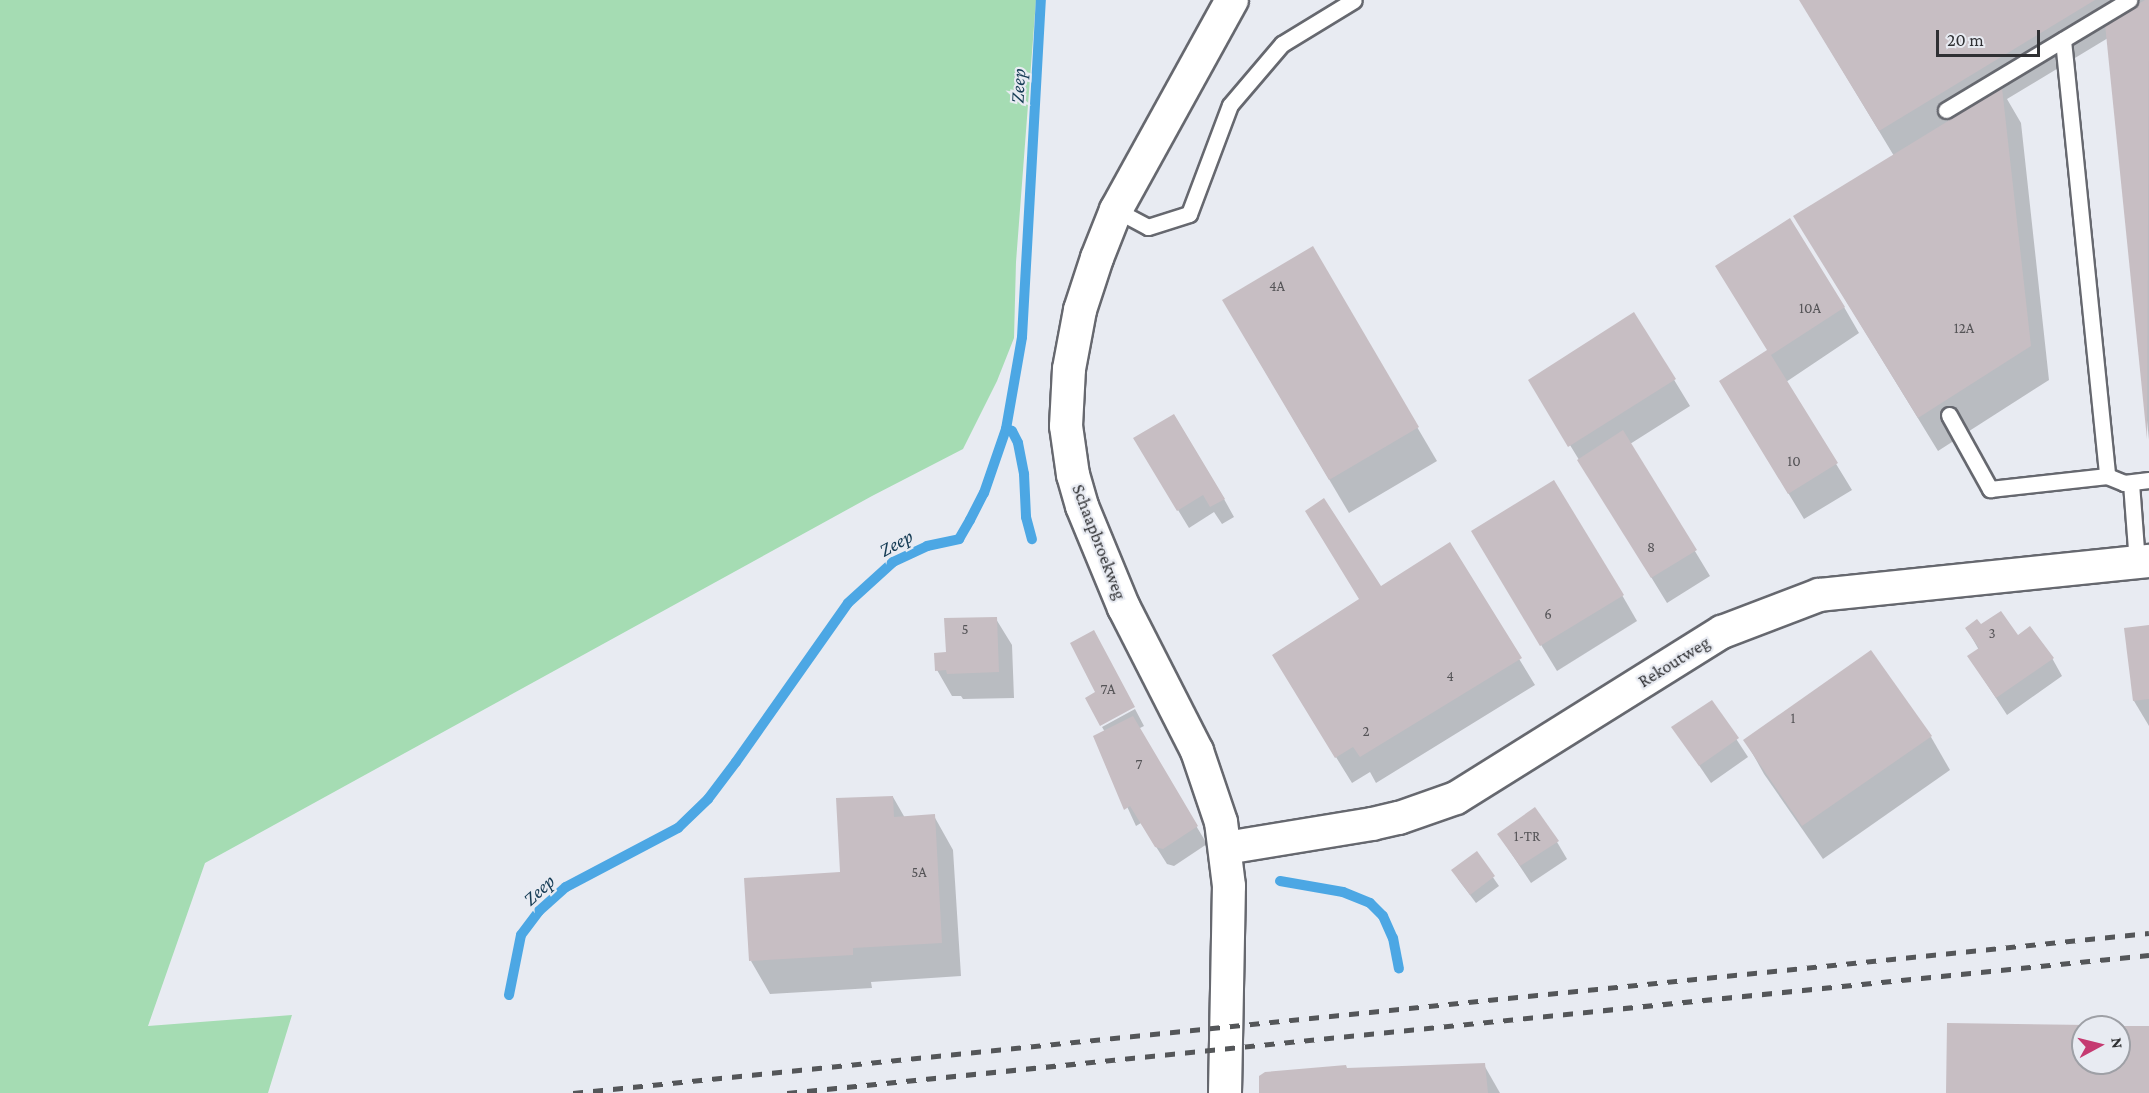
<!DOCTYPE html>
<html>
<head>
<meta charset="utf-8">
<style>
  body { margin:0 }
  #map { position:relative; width:2149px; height:1093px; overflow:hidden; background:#e8ebf2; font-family:"Crimson Pro",serif }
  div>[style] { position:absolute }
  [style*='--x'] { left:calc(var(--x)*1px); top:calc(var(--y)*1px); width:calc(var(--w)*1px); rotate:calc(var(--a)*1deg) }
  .green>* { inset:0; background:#a5dcb3 }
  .shadow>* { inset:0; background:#0003 }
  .stream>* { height:10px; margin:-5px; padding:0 5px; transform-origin:5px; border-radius:5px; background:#4ca7e4 }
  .building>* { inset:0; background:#c7bec3 }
  .roads { filter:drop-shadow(2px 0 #66686f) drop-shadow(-2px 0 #66686f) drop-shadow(0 2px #66686f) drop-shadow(0 -2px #66686f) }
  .service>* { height:15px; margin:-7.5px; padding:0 7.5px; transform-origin:7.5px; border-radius:7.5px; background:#fff }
  .minor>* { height:32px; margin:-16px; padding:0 16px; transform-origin:16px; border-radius:16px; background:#fff }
  .rail>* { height:4.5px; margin-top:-2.25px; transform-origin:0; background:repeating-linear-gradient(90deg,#545659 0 10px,transparent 0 20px) }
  span { translate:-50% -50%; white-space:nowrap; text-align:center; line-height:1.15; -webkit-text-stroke:4.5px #e8ebf2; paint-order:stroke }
  .number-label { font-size:15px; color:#555457 }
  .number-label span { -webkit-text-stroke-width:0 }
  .street-label { font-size:18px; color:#2f3033 }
  .water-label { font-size:20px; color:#153b54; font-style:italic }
  .north { position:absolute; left:2071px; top:1015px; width:60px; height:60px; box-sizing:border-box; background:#e8ebf2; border:2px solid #9ea0a6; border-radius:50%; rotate:83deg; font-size:16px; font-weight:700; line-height:24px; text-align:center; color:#2f3033 }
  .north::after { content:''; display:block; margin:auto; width:21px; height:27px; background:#c53a71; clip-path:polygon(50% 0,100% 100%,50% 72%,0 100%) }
  .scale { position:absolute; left:1936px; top:30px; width:104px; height:27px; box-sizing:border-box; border:3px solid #2f3033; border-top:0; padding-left:8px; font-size:18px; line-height:21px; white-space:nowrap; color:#2f3033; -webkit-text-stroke:4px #e8ebf2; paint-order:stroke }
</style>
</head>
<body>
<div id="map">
  <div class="green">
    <div style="clip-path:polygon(0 0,1036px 0,1016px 262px,1014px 338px,997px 381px,963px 449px,872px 496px,205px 863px,148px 1026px,292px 1015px,268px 1093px,0 1093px)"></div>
  </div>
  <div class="shadow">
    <div style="clip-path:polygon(1800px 0,2149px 0,2149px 440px,2108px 38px,2007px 99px,2021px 123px,2049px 380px,1938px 451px,1815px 250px,1894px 156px)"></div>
    <div style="clip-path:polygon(1312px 248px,1437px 461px,1349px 513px,1243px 334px)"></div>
    <div style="clip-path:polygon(1844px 307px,1859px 333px,1786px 382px,1852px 490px,1804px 519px,1736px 407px,1768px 351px)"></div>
    <div style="clip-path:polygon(1634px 314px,1690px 406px,1630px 444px,1710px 576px,1667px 603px,1530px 380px)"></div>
    <div style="clip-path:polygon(1145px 456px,1224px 499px,1234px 517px,1222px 524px,1214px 512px,1189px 528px)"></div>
    <div style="clip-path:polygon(1449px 544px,1535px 685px,1376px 783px,1370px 772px,1352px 783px,1289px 681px,1380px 588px)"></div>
    <div style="clip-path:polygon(1488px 558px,1622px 595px,1637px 621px,1557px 671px)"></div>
    <div style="clip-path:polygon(996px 619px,1012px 645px,1014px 698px,963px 699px,961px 696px,952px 696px,937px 670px,947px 653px)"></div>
    <div style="clip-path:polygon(1981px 626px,2018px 637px,2052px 658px,2062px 676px,2007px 715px,1969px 657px,1979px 650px,1967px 629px)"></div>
    <div style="clip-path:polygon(2149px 626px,2149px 726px,2134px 701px)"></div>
    <div style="clip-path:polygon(1712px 702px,1748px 757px,1711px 783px,1673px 727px)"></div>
    <div style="clip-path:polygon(1135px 709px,1144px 726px,1138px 729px,1207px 844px,1174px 866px,1167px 864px,1141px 823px,1136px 826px,1095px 737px,1105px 732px,1102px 727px)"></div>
    <div style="clip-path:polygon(1931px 737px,1950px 770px,1823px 859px,1764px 774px,1745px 740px)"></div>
    <div style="clip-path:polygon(893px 797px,905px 818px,934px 816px,953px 850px,961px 976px,871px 982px,872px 988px,770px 994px,751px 961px,842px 874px)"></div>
    <div style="clip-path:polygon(1499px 835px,1557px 842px,1567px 859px,1531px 883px)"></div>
    <div style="clip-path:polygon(1476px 853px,1499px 886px,1476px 903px,1458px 879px)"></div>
    <div style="clip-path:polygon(1484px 1065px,1500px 1093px,1260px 1093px,1348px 1070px)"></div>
  </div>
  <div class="stream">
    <div style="--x:1006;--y:429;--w:6;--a:18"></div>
    <div style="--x:1012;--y:431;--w:13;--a:63"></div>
    <div style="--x:1018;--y:443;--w:32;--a:79"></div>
    <div style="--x:1024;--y:474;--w:43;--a:87.3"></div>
    <div style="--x:1026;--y:517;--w:23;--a:75"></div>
    <div style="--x:1280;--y:881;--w:64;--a:9.9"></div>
    <div style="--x:1343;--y:892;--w:29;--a:22"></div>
    <div style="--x:1370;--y:903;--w:18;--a:45"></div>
    <div style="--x:1383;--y:916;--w:24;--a:66"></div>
    <div style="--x:1393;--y:938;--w:31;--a:79"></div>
    <div style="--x:509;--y:995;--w:61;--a:-78.7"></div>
    <div style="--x:521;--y:935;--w:30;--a:-53"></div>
    <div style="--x:539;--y:911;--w:36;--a:-42"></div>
    <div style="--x:566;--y:887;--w:127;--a:-27.8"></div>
    <div style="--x:678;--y:828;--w:42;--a:-44"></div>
    <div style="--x:708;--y:799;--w:46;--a:-52.9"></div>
    <div style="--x:736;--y:762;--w:194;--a:-54.8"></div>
    <div style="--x:848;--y:603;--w:61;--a:-42.3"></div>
    <div style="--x:893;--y:562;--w:38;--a:-25"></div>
    <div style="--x:927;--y:546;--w:33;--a:-12"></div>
    <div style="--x:959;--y:539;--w:22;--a:-60"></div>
    <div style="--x:970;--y:520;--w:30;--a:-63"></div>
    <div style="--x:984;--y:493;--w:68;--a:-71"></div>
    <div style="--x:1006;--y:429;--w:93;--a:-80.1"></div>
    <div style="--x:1022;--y:337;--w:338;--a:-86.8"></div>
  </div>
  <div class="building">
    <div style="clip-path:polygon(1799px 0,2095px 0,1879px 131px)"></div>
    <div style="clip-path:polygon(2145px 0,2149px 0,2147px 439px,2105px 24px)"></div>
    <div style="clip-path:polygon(2002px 88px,2031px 346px,1918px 418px,1793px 216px)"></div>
    <div style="clip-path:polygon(1790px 218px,1845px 307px,1771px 355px,1838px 463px,1788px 494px,1719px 381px,1767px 350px,1715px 266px)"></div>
    <div style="clip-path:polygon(1313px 246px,1419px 427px,1329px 480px,1222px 300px)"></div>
    <div style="clip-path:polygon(1634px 312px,1676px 379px,1568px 447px,1528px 380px)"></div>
    <div style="clip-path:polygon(1174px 414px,1225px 499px,1210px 507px,1203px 495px,1177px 511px,1133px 438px)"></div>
    <div style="clip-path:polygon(1623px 430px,1697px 550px,1651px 578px,1577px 460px)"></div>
    <div style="clip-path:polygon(1554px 480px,1624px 595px,1540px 646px,1471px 531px)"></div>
    <div style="clip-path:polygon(1324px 498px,1381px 586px,1450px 542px,1522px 658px,1360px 757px,1353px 747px,1335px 758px,1272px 655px,1359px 599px,1305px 511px)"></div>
    <div style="clip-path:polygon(2001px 611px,2018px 635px,2030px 626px,2054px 658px,1996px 698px,1967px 656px,1979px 648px,1965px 628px,1977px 619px,1981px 624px)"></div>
    <div style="clip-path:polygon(997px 617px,999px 672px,947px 674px,946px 670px,935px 671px,934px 653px,946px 652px,944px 618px)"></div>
    <div style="clip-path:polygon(2149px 625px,2149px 699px,2133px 701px,2124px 628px)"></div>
    <div style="clip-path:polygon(1094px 630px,1135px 707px,1100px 726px,1085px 698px,1095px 692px,1070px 643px)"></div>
    <div style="clip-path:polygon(1871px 650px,1932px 736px,1802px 826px,1743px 740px)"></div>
    <div style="clip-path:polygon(1712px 700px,1739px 738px,1699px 766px,1671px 727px)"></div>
    <div style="clip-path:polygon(1133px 716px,1198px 826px,1163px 849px,1155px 847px,1130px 806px,1124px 810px,1093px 736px)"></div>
    <div style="clip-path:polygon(893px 796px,894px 817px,935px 814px,942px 943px,853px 948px,853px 955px,749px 961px,744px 878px,840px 872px,836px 798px)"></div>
    <div style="clip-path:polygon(1535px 807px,1559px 841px,1520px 866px,1497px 834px)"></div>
    <div style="clip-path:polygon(1477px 851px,1495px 876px,1470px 895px,1451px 870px)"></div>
    <div style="clip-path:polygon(1947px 1023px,2088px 1025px,2083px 1027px,2083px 1063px,2119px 1063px,2119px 1026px,2149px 1026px,2149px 1093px,1946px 1093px)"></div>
    <div style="clip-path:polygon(1485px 1063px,1488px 1093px,1259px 1093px,1259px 1076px,1265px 1072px,1346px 1065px,1347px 1068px)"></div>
  </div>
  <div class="roads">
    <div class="service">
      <div style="--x:2063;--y:40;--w:438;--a:84.2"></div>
      <div style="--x:2107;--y:476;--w:18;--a:22"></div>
      <div style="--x:2124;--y:483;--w:25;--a:-7"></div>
      <div style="--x:1946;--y:110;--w:214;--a:-31"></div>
      <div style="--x:1116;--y:210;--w:36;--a:28"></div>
      <div style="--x:1148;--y:227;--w:43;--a:-17.6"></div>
      <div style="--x:1189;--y:214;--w:116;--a:-69.4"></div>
      <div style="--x:1230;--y:105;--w:80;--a:-49.6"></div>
      <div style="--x:1282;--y:44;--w:84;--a:-31.4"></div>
      <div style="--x:1949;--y:415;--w:85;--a:61"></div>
      <div style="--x:1990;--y:489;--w:118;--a:-6.3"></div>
      <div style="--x:2131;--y:483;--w:79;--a:85.7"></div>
    </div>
    <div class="minor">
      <div style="--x:1226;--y:848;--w:148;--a:-9.3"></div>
      <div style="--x:1372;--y:824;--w:28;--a:-13"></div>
      <div style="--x:1399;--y:818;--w:60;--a:-19.3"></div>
      <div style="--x:1456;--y:798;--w:314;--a:-32"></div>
      <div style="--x:1722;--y:632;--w:104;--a:-20.9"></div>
      <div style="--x:1819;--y:595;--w:332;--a:-5.9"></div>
      <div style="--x:1225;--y:1093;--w:207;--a:-88.9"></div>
      <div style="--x:1229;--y:886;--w:64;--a:-97.1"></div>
      <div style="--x:1221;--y:822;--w:75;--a:-108.7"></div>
      <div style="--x:1197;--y:751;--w:161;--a:-117"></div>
      <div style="--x:1124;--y:608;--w:110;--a:-112.4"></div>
      <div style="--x:1082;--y:506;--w:32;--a:-106"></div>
      <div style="--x:1073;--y:475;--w:49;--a:-98.1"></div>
      <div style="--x:1066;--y:426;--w:57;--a:-87"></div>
      <div style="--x:1069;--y:369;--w:60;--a:-79.4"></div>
      <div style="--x:1080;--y:310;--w:55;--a:-71.9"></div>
      <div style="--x:1097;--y:258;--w:52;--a:-68.4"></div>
      <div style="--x:1116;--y:210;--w:240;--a:-61.1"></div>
    </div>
  </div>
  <div class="rail">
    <div style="--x:573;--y:1093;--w:1584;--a:-5.8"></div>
    <div style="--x:787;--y:1093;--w:1369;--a:-5.79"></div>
  </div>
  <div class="number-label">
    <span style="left:1277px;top:287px">4A</span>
    <span style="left:1810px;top:309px">10A</span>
    <span style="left:1964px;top:329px">12A</span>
    <span style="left:1794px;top:462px">10</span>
    <span style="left:1651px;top:548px">8</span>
    <span style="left:1548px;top:615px">6</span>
    <span style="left:965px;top:630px">5</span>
    <span style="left:1992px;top:634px">3</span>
    <span style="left:1450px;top:677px">4</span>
    <span style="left:1108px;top:690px">7A</span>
    <span style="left:1793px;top:719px">1</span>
    <span style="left:1366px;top:732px">2</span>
    <span style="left:1139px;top:765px">7</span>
    <span style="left:1527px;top:837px">1-TR</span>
    <span style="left:919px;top:873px">5A</span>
  </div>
  <div class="street-label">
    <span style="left:1099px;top:542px;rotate:69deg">Schaapbroekweg</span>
    <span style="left:1674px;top:662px;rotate:-32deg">Rekoutweg</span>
  </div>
  <div class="water-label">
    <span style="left:1018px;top:86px;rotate:-87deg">Zeep</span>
    <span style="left:896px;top:543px;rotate:-29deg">Zeep</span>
    <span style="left:539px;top:890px;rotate:-43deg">Zeep</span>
  </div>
  <div class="north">N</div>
  <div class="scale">20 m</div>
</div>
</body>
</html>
